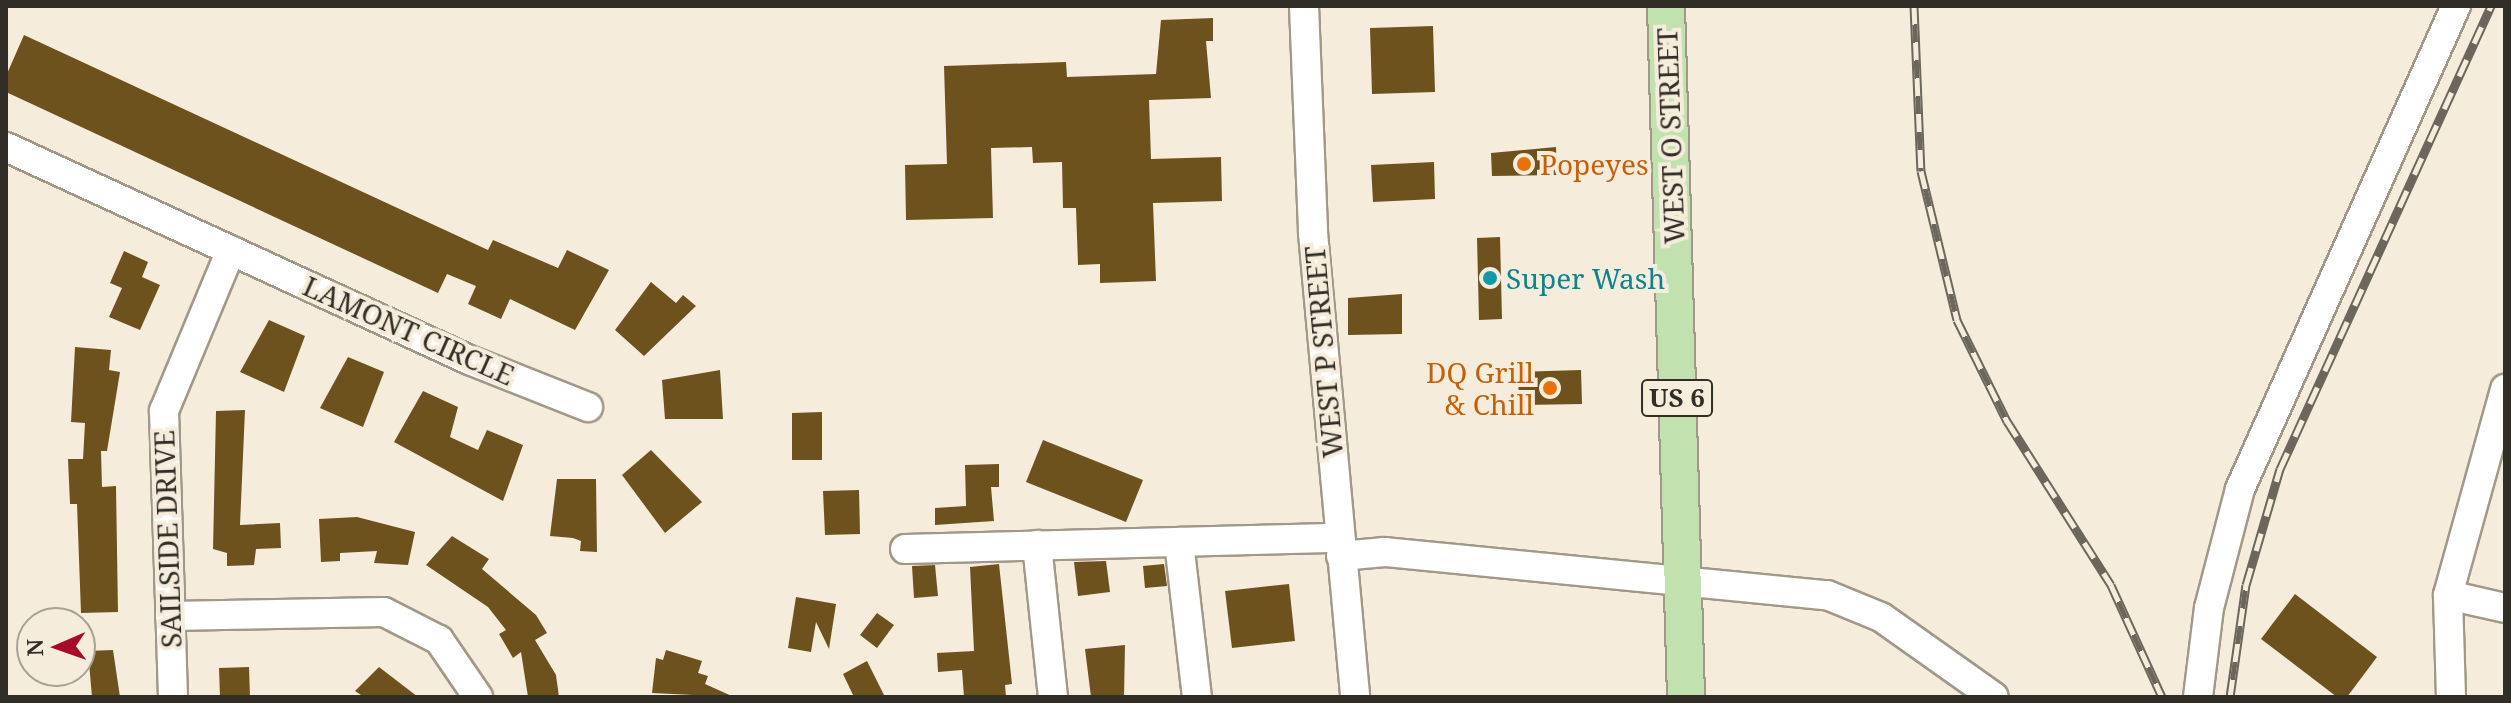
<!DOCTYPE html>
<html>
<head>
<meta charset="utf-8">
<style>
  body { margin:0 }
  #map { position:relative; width:2511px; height:703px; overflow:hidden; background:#f6ecdc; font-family:"Noto Serif",serif }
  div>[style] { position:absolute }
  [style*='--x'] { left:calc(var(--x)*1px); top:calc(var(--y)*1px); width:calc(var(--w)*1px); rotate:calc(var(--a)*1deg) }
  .building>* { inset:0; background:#6d521e }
  .roads { filter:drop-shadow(2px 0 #a19889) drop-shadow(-2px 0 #a19889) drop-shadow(0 2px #a19889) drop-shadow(0 -2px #a19889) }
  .minor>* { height:28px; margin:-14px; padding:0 14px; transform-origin:14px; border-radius:14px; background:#fff }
  .major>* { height:36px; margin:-18px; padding:0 18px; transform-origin:18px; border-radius:18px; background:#c1e2af }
  .rail>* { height:9px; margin-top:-4.5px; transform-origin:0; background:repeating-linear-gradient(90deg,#f6ecdc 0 18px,#6c665d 0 36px); box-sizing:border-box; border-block:2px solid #6c665d }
  .dots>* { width:22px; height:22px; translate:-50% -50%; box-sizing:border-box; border:4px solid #f6ecdc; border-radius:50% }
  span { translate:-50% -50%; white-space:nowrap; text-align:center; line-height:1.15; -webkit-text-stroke:8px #f6ecdc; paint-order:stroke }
  .shield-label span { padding:2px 6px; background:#f6ecdc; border:2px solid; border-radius:6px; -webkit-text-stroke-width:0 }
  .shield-label { font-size:26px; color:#312d27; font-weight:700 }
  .street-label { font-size:28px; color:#312d27 }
  .food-label { font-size:28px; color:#c56008 }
  .left { translate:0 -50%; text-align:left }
  .right { translate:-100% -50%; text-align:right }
  .culture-label { font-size:28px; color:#0d838f }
  .frame { position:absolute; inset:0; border:8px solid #312d27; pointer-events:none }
  .north { position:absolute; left:16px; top:607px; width:80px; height:80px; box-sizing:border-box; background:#f6ecdc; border:2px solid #a7a094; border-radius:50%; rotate:268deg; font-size:22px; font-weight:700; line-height:32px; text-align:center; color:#312d27 }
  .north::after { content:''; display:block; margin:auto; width:28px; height:36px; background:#a60c28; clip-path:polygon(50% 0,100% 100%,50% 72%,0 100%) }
</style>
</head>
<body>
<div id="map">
  <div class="building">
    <div style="clip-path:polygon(1213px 18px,1213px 41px,1206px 41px,1211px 98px,1149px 100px,1151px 159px,1221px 157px,1222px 201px,1153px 203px,1156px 281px,1100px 283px,1100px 264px,1078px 265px,1076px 208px,1063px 208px,1062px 162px,1033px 163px,1032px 147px,991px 148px,993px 218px,906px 220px,905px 165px,947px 164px,944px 66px,1066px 62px,1067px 77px,1156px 74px,1161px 20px)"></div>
    <div style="clip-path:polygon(1433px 26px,1435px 92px,1372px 94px,1370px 28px)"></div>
    <div style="clip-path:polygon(24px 35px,488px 250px,493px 240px,558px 268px,567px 250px,609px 270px,575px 330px,510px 299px,501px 319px,468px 304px,476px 286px,447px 274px,438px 293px,6px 92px,6px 76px)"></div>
    <div style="clip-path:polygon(1556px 147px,1557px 175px,1492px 176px,1491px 153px)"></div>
    <div style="clip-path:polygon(1434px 162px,1435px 199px,1373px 202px,1371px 165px)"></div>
    <div style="clip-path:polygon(1500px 237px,1502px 319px,1479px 320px,1477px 238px)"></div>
    <div style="clip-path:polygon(124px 251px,148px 262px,142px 277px,160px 285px,140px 330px,109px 317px,122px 288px,110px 283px)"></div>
    <div style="clip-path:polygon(651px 282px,676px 303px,683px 295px,696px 306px,644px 356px,615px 330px)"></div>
    <div style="clip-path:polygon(1402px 294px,1402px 334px,1348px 335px,1348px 298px)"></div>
    <div style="clip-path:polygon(269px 320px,305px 336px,284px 392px,240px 372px)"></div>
    <div style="clip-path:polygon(75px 347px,111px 350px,109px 370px,120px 372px,107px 451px,101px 451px,102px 487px,116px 486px,118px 612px,81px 613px,77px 504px,70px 504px,68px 459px,83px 459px,85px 423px,71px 422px)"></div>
    <div style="clip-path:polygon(348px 357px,384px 372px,363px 427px,320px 408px)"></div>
    <div style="clip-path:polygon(720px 370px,723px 419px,665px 419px,662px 380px)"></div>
    <div style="clip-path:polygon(1581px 370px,1582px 404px,1519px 405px,1518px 372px)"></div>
    <div style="clip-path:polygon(423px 391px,458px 407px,450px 437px,478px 450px,487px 430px,523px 445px,503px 501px,394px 442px)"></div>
    <div style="clip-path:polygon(245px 410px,240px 525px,280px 523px,281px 548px,256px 549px,254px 565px,227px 566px,227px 553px,213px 549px,216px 411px)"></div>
    <div style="clip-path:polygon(822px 412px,822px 460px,792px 460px,792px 413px)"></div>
    <div style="clip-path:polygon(1043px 440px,1143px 480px,1126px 522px,1026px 482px)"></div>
    <div style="clip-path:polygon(651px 450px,702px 502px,665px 533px,622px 475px)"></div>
    <div style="clip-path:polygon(999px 464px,999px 487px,991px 487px,994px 521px,935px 525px,935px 508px,966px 506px,965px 465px)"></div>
    <div style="clip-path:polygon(557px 479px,596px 479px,597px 552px,580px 551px,581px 541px,573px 538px,550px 536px)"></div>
    <div style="clip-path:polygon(859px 490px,860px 534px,825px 535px,823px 491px)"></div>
    <div style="clip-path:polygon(357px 517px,415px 532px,408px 565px,374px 563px,377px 551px,340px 553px,340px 561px,321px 562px,319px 519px)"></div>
    <div style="clip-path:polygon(452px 536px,489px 559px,482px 569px,536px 615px,547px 633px,535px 640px,556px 675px,559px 697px,528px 697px,521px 652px,513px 658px,499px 634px,506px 630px,488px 607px,426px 565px)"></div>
    <div style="clip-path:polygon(1106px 561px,1110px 592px,1078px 596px,1074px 562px)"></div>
    <div style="clip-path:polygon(999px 564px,1012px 684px,1005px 685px,1006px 697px,964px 697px,962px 670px,938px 672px,937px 653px,974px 651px,970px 567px)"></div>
    <div style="clip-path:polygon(1164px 564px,1167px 586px,1145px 588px,1143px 566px)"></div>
    <div style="clip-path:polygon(935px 565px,938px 596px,914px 598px,912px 566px)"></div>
    <div style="clip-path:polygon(1289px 584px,1295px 641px,1232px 648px,1225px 591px)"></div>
    <div style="clip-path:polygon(2295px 594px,2377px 657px,2347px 697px,2337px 697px,2261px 639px)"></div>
    <div style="clip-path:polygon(796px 597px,836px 604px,829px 649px,816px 622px,811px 652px,788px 648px)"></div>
    <div style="clip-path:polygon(877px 613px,894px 625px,877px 648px,860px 635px)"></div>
    <div style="clip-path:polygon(1125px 645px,1124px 697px,1091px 697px,1085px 649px)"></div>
    <div style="clip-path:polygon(113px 650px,120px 697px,92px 697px,88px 651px)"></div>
    <div style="clip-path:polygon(666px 650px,702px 661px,698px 673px,708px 676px,705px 684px,734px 697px,652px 693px,656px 658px,663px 660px)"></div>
    <div style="clip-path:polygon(867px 661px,885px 697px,854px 697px,843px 674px)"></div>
    <div style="clip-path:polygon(249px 667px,250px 697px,220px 697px,219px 668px)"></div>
    <div style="clip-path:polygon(379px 667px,418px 697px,364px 697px,355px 691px)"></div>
  </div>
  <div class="roads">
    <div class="minor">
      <div style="--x:1304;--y:6;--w:227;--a:87.7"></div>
      <div style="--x:1313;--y:233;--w:466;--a:84.8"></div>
      <div style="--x:6;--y:147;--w:510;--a:24.7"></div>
      <div style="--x:469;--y:360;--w:128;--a:21.6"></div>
      <div style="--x:1179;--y:542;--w:156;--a:83.4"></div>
      <div style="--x:1037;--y:545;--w:153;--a:84"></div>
      <div style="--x:905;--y:549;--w:434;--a:-1.5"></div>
      <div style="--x:1341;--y:556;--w:44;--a:-5.2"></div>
      <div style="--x:1385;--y:552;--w:444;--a:5.6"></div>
      <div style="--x:1827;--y:595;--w:58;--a:22.2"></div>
      <div style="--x:1881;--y:617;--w:138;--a:35.3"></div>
      <div style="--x:2448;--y:595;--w:58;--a:12.8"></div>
      <div style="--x:170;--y:616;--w:214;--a:-1.1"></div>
      <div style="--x:384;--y:612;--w:62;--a:27"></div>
      <div style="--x:439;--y:640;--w:69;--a:55.6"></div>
      <div style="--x:173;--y:697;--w:286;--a:-91.8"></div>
      <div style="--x:164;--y:411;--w:174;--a:-67.4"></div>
      <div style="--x:2198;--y:697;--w:90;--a:-83"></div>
      <div style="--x:2209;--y:608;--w:123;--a:-75.4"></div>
      <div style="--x:2240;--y:489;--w:529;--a:-65.91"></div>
      <div style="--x:2451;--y:697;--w:102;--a:-91.7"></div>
      <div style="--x:2448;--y:595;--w:214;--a:-74.5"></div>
    </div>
    <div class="major">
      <div style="--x:1666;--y:6;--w:691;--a:88.34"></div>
    </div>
  </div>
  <div class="rail">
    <div style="--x:1914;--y:6;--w:165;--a:87.6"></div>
    <div style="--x:1921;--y:171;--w:153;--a:76.4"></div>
    <div style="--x:1957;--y:320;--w:113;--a:63.7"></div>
    <div style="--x:2007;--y:421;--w:194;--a:57.6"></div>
    <div style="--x:2111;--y:585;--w:123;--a:65.5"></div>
    <div style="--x:2230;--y:697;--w:113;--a:-81.9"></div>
    <div style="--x:2246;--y:585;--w:121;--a:-73.7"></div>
    <div style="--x:2280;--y:469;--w:509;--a:-65.5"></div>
  </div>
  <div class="dots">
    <div style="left:1524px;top:164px;background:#e8710a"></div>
    <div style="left:1490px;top:278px;background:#0f9aa8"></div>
    <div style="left:1550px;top:388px;background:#e8710a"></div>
  </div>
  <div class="shield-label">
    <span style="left:1677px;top:398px">US 6</span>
  </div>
  <div class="street-label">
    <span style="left:1670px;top:136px;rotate:-92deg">WEST O STREET</span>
    <span style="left:409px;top:330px;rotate:24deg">LAMONT CIRCLE</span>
    <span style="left:1323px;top:352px;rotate:-95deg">WEST P STREET</span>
    <span style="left:167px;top:539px;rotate:-92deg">SAILSIDE DRIVE</span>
  </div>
  <div class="food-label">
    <span class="left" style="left:1540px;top:164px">Popeyes</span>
    <span class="right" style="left:1534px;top:388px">DQ Grill<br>&amp; Chill</span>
  </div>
  <div class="culture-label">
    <span class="left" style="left:1506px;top:278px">Super Wash</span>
  </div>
  <div class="frame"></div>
  <div class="north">N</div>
</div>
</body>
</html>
